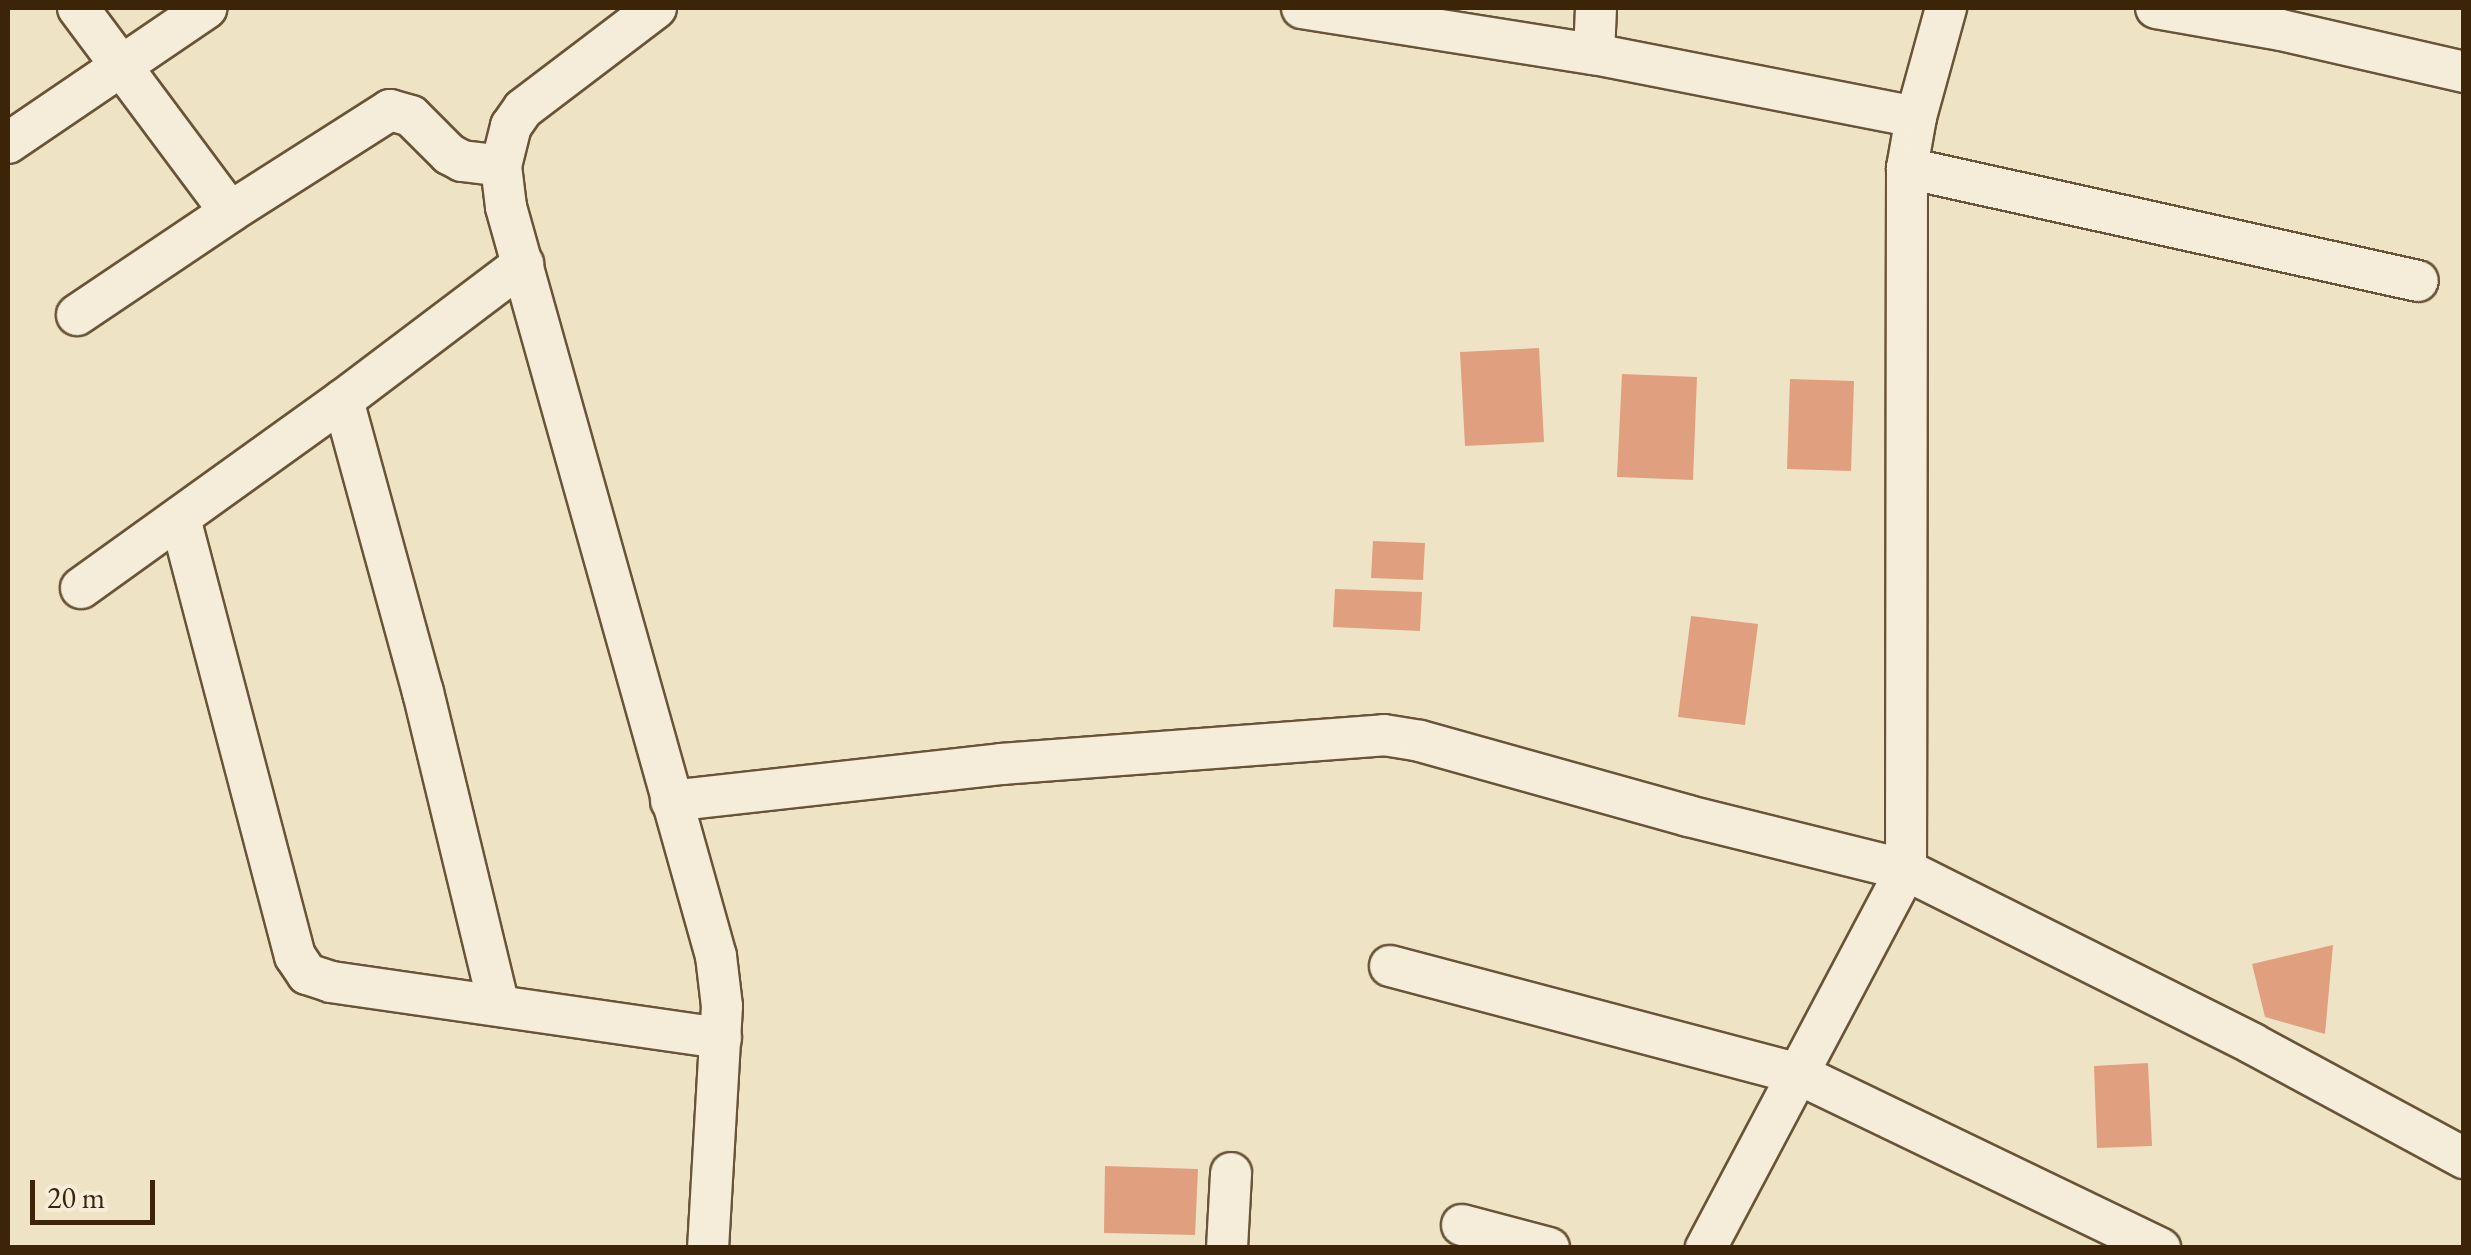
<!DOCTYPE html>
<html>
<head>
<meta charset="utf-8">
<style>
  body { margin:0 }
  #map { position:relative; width:2471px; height:1255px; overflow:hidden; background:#efe3c5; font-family:"EB Garamond",serif }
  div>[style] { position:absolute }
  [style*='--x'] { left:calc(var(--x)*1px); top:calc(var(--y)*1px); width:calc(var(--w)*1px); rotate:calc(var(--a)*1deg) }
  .building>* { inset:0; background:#e0a080 }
  .roads { filter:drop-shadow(2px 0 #685437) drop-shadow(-2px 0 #685437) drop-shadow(0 2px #685437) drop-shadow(0 -2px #685437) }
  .minor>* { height:40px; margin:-20px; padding:0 20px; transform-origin:20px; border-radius:20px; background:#f5edd9 }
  span { translate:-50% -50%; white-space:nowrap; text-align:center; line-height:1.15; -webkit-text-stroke:8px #f5edd9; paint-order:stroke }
  .frame { position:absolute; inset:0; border:10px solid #3b2408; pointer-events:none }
  .scale { position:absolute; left:30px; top:1180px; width:125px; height:45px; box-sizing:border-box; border:5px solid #3b2408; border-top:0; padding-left:12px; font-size:30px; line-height:35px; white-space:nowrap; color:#3b2408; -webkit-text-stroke:8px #f5edd9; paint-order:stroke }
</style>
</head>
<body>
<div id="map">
  <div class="building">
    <div style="clip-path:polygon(1539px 348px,1544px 442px,1465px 446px,1460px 352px)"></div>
    <div style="clip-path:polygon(1622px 374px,1697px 377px,1693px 480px,1617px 477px)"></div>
    <div style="clip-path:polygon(1790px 379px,1854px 381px,1851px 471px,1787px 469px)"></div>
    <div style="clip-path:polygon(1373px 541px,1425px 543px,1423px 580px,1371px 578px)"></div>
    <div style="clip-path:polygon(1335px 589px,1422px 592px,1420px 631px,1333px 627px)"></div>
    <div style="clip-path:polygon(1691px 616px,1758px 624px,1745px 725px,1678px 717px)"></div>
    <div style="clip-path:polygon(2333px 945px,2325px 1034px,2265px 1017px,2252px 964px)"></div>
    <div style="clip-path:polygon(2148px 1063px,2152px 1146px,2097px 1148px,2094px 1066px)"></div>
    <div style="clip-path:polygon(1105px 1166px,1198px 1169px,1195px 1235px,1104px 1233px)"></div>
  </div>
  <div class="roads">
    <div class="minor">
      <div style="--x:78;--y:8;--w:254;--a:53.3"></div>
      <div style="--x:230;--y:212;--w:190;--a:-32.5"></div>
      <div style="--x:390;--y:110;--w:22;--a:16"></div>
      <div style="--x:411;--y:116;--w:54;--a:45"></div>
      <div style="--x:449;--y:154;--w:15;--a:28"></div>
      <div style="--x:462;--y:161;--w:39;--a:7"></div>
      <div style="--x:656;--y:8;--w:167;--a:142.8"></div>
      <div style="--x:523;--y:109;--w:21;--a:125"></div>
      <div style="--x:511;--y:126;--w:41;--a:104"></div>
      <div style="--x:501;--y:166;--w:41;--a:83"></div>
      <div style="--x:506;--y:207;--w:778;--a:74.34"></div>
      <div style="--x:716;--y:956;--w:50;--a:83.2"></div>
      <div style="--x:722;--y:1006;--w:242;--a:93.3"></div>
      <div style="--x:1302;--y:8;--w:296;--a:9"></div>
      <div style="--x:1594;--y:54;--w:328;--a:11.1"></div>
      <div style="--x:1916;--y:117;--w:52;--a:100"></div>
      <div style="--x:1907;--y:168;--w:702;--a:90.08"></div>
      <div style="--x:1906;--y:870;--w:428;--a:117.9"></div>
      <div style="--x:2156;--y:8;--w:127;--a:10"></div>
      <div style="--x:2281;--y:30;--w:188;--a:12.9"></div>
      <div style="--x:1594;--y:54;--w:46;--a:-87.5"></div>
      <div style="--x:1916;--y:117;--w:113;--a:-74.6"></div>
      <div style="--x:8;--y:143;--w:240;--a:-34.2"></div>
      <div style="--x:1907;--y:168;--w:523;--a:12.47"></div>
      <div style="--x:77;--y:315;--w:184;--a:-33.9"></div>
      <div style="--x:343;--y:400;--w:303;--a:74.7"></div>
      <div style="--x:423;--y:692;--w:320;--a:76.4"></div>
      <div style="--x:180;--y:518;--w:453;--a:75.3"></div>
      <div style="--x:295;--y:956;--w:22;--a:56"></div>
      <div style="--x:307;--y:974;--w:25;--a:18"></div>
      <div style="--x:331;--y:982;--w:394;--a:8.2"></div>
      <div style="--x:81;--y:588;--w:322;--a:-35.7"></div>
      <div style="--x:343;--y:400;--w:226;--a:-37.1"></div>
      <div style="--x:671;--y:801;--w:332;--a:-6.4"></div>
      <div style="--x:1001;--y:764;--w:384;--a:-4.3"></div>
      <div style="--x:1384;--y:735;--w:36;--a:9"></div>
      <div style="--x:1420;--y:741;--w:278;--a:15.6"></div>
      <div style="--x:1688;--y:816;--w:225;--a:13.9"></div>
      <div style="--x:1906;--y:870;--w:388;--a:26.6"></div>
      <div style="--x:2253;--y:1044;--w:240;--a:28.4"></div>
      <div style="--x:1390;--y:966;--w:422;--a:14.8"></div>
      <div style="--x:1798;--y:1074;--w:402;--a:25.7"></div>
      <div style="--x:1462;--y:1225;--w:90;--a:14.8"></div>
      <div style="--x:1227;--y:1248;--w:75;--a:-86.9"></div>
    </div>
  </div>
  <div class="frame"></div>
  <div class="scale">20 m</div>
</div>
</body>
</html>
